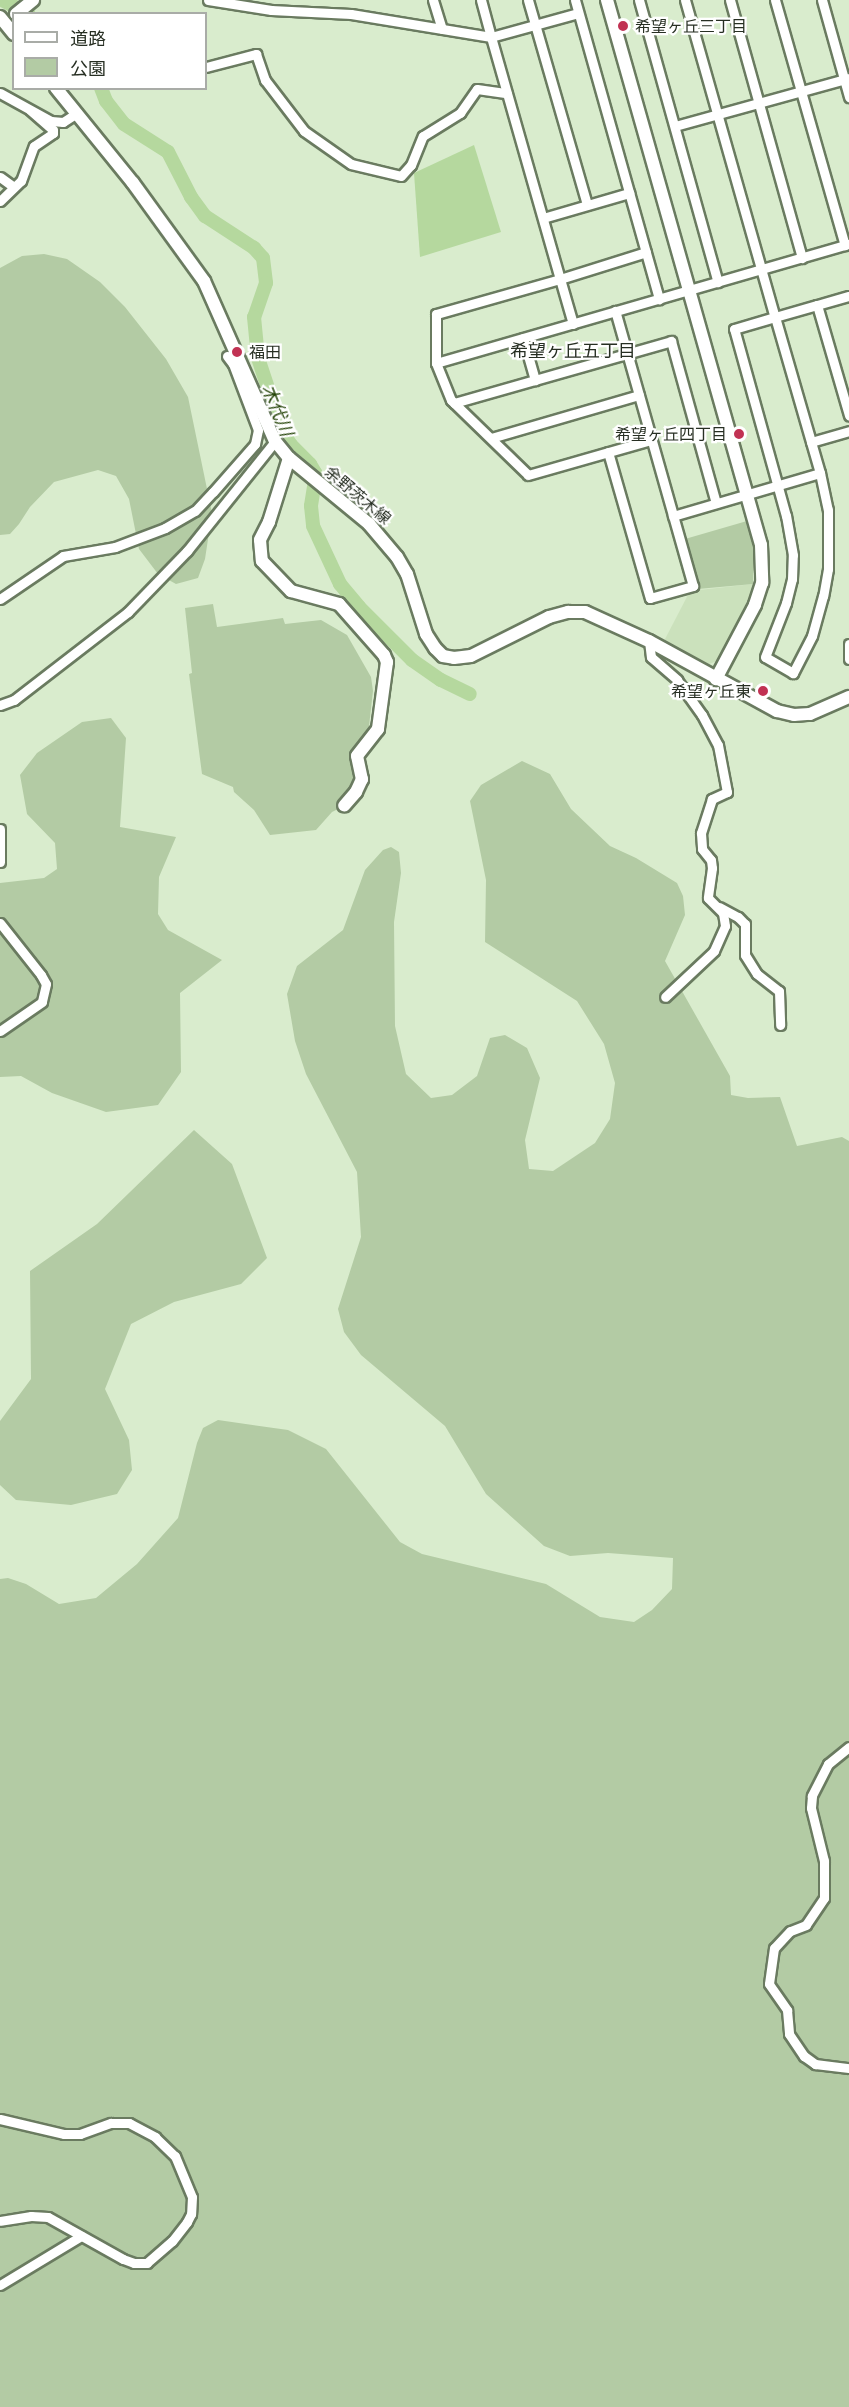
<!DOCTYPE html>
<html>
<head>
<meta charset="utf-8">
<style>
  body { margin:0 }
  #map { position:relative; width:849px; height:2407px; overflow:hidden; background:#d9eccd; font-family:Commissioner,"Noto Sans JP",sans-serif }
  div>[style] { position:absolute }
  [style*='--x'] { left:calc(var(--x)*1px); top:calc(var(--y)*1px); width:calc(var(--w)*1px); rotate:calc(var(--a)*1deg) }
  .built>* { inset:0; background:#cbe1bc }
  .green>* { inset:0; background:#b3cba4 }
  .water>* { inset:0; background:#b5d89e }
  .river>* { height:14px; margin:-7px; padding:0 7px; transform-origin:7px; border-radius:7px; background:#b5d89e }
  .roads { filter:drop-shadow(2px 0 #6a7b60) drop-shadow(-2px 0 #6a7b60) drop-shadow(0 2px #6a7b60) drop-shadow(0 -2px #6a7b60) }
  .street>* { height:9px; margin:-4.5px; padding:0 4.5px; transform-origin:4.5px; border-radius:4.5px; background:#fff }
  .secondary>* { height:12px; margin:-6px; padding:0 6px; transform-origin:6px; border-radius:6px; background:#fff }
  .dots>* { width:16px; height:16px; translate:-50% -50%; box-sizing:border-box; border:3px solid #fff; border-radius:50% }
  span { translate:-50% -50%; white-space:nowrap; text-align:center; line-height:1.15; -webkit-text-stroke:4.5px #fff; paint-order:stroke }
  .poi-label { font-size:16px; color:#272f23 }
  .left { translate:0 -50%; text-align:left }
  .right { translate:-100% -50%; text-align:right }
  .street-label { font-size:16px; color:#272f23 }
  .neighbourhood-label { font-size:18px; color:#272f23 }
  .water-label { font-size:18px; color:#254408; font-style:italic }
  .legend { position:absolute; left:12px; top:12px; width:195px; height:78px; box-sizing:border-box; background:#fff; border:2px solid #a9aca7; margin:0; padding:8px 10px; list-style:none; font-size:18px; color:#272f23 }
  .legend li { display:flex; align-items:center; gap:12px; height:30px }
  .legend b { width:30px; border:2px solid #a9aca7 }
</style>
</head>
<body>
<div id="map">
  <div class="built">
    <div style="clip-path:polygon(753px 584px,751px 594px,717px 661px,709px 664px,664px 641px,690px 591px)"></div>
  </div>
  <div class="green">
    <div style="clip-path:polygon(44px 254px,67px 259px,100px 282px,125px 307px,166px 359px,188px 397px,212px 513px,205px 559px,198px 578px,176px 584px,158px 574px,139px 549px,129px 499px,116px 476px,98px 470px,54px 482px,30px 507px,19px 524px,10px 534px,0 535px,0 268px,22px 256px)"></div>
    <div style="clip-path:polygon(747px 521px,754px 552px,753px 584px,698px 589px,685px 539px)"></div>
    <div style="clip-path:polygon(213px 604px,217px 627px,283px 618px,285px 624px,321px 620px,347px 635px,371px 677px,373px 691px,368px 735px,352px 788px,340px 808px,332px 812px,316px 830px,270px 835px,254px 810px,234px 792px,233px 787px,202px 774px,189px 674px,192px 673px,185px 608px)"></div>
    <div style="clip-path:polygon(111px 718px,126px 738px,120px 827px,176px 837px,159px 877px,158px 914px,168px 930px,222px 960px,180px 993px,181px 1072px,158px 1105px,106px 1112px,52px 1093px,21px 1076px,0 1077px,0 883px,44px 878px,57px 869px,55px 843px,27px 814px,20px 775px,37px 753px,82px 722px)"></div>
    <div style="clip-path:polygon(522px 761px,550px 774px,571px 809px,610px 846px,636px 858px,677px 883px,683px 896px,685px 915px,665px 961px,730px 1076px,731px 1095px,748px 1098px,780px 1097px,797px 1146px,842px 1137px,849px 1141px,849px 2407px,0 2407px,0 1579px,8px 1578px,26px 1584px,59px 1604px,96px 1598px,137px 1564px,178px 1518px,197px 1443px,203px 1428px,218px 1420px,288px 1430px,326px 1449px,400px 1542px,422px 1554px,546px 1584px,600px 1617px,634px 1622px,652px 1610px,672px 1589px,673px 1558px,608px 1553px,570px 1556px,544px 1546px,486px 1494px,445px 1426px,361px 1355px,344px 1332px,338px 1309px,361px 1237px,357px 1172px,306px 1074px,295px 1041px,287px 994px,297px 966px,343px 930px,365px 870px,383px 850px,391px 847px,399px 852px,401px 873px,394px 922px,395px 1026px,406px 1074px,431px 1098px,452px 1095px,477px 1076px,490px 1038px,505px 1035px,527px 1048px,540px 1078px,525px 1140px,529px 1169px,553px 1171px,595px 1143px,610px 1119px,615px 1083px,604px 1044px,577px 1001px,485px 942px,486px 880px,470px 801px,481px 785px)"></div>
    <div style="clip-path:polygon(194px 1130px,232px 1164px,267px 1258px,241px 1284px,174px 1302px,131px 1324px,105px 1389px,129px 1440px,132px 1470px,117px 1494px,71px 1505px,16px 1500px,0 1485px,0 1421px,31px 1379px,30px 1271px,97px 1224px)"></div>
  </div>
  <div class="water">
    <div style="clip-path:polygon(474px 145px,501px 232px,420px 257px,414px 173px)"></div>
  </div>
  <div class="river">
    <div style="--x:2;--y:0;--w:30;--a:28"></div>
    <div style="--x:101;--y:88;--w:14;--a:69"></div>
    <div style="--x:106;--y:101;--w:29;--a:52"></div>
    <div style="--x:124;--y:124;--w:52;--a:32.5"></div>
    <div style="--x:168;--y:152;--w:51;--a:62.9"></div>
    <div style="--x:191;--y:197;--w:24;--a:54"></div>
    <div style="--x:205;--y:216;--w:59;--a:33.1"></div>
    <div style="--x:254;--y:248;--w:13;--a:48"></div>
    <div style="--x:263;--y:258;--w:25;--a:83"></div>
    <div style="--x:266;--y:283;--w:36;--a:109"></div>
    <div style="--x:254;--y:317;--w:41;--a:84.4"></div>
    <div style="--x:258;--y:358;--w:79;--a:71.6"></div>
    <div style="--x:283;--y:433;--w:14;--a:56"></div>
    <div style="--x:291;--y:445;--w:27;--a:45"></div>
    <div style="--x:310;--y:464;--w:12;--a:59"></div>
    <div style="--x:316;--y:474;--w:32;--a:99"></div>
    <div style="--x:311;--y:506;--w:20;--a:84"></div>
    <div style="--x:313;--y:526;--w:64;--a:65"></div>
    <div style="--x:340;--y:584;--w:30;--a:50"></div>
    <div style="--x:359;--y:607;--w:75;--a:45"></div>
    <div style="--x:412;--y:660;--w:35;--a:35"></div>
    <div style="--x:441;--y:680;--w:32;--a:26"></div>
  </div>
  <div class="roads">
    <div class="street">
      <div style="--x:208;--y:0;--w:64;--a:9"></div>
      <div style="--x:271;--y:10;--w:80;--a:2.9"></div>
      <div style="--x:351;--y:14;--w:142;--a:9.3"></div>
      <div style="--x:491;--y:37;--w:252;--a:74.1"></div>
      <div style="--x:560;--y:279;--w:129;--a:164.2"></div>
      <div style="--x:436;--y:314;--w:49;--a:90"></div>
      <div style="--x:436;--y:363;--w:40;--a:68"></div>
      <div style="--x:451;--y:400;--w:107;--a:44.2"></div>
      <div style="--x:528;--y:475;--w:128;--a:-15.9"></div>
      <div style="--x:433;--y:0;--w:30;--a:73"></div>
      <div style="--x:481;--y:0;--w:38;--a:75"></div>
      <div style="--x:491;--y:37;--w:90;--a:-15.4"></div>
      <div style="--x:528;--y:0;--w:213;--a:73.9"></div>
      <div style="--x:575;--y:0;--w:311;--a:74.3"></div>
      <div style="--x:639;--y:0;--w:293;--a:74.4"></div>
      <div style="--x:685;--y:0;--w:330;--a:74.2"></div>
      <div style="--x:775;--y:317;--w:162;--a:73.9"></div>
      <div style="--x:820;--y:473;--w:38;--a:78"></div>
      <div style="--x:828;--y:510;--w:59;--a:90"></div>
      <div style="--x:828;--y:569;--w:27;--a:100"></div>
      <div style="--x:823;--y:596;--w:41;--a:105.4"></div>
      <div style="--x:812;--y:636;--w:42;--a:117.2"></div>
      <div style="--x:793;--y:673;--w:32;--a:-150"></div>
      <div style="--x:765;--y:657;--w:58;--a:-68.7"></div>
      <div style="--x:786;--y:603;--w:25;--a:-76"></div>
      <div style="--x:792;--y:579;--w:24;--a:-88"></div>
      <div style="--x:793;--y:555;--w:40;--a:-100"></div>
      <div style="--x:786;--y:516;--w:194;--a:-105.5"></div>
      <div style="--x:734;--y:329;--w:43;--a:-16.3"></div>
      <div style="--x:775;--y:317;--w:44;--a:-15.9"></div>
      <div style="--x:817;--y:305;--w:33;--a:-16"></div>
      <div style="--x:730;--y:0;--w:268;--a:74.4"></div>
      <div style="--x:775;--y:0;--w:255;--a:74.1"></div>
      <div style="--x:822;--y:0;--w:101;--a:74.4"></div>
      <div style="--x:206;--y:67;--w:52;--a:-14.6"></div>
      <div style="--x:256;--y:54;--w:28;--a:71"></div>
      <div style="--x:265;--y:80;--w:64;--a:52.6"></div>
      <div style="--x:304;--y:131;--w:57;--a:35.1"></div>
      <div style="--x:351;--y:164;--w:51;--a:13.5"></div>
      <div style="--x:401;--y:176;--w:15;--a:-48"></div>
      <div style="--x:411;--y:165;--w:31;--a:-68"></div>
      <div style="--x:423;--y:136;--w:44;--a:-31.9"></div>
      <div style="--x:460;--y:113;--w:29;--a:-55"></div>
      <div style="--x:477;--y:89;--w:30;--a:8"></div>
      <div style="--x:0;--y:93;--w:58;--a:28.8"></div>
      <div style="--x:51;--y:121;--w:12;--a:5"></div>
      <div style="--x:63;--y:122;--w:17;--a:-33"></div>
      <div style="--x:675;--y:126;--w:180;--a:-15.4"></div>
      <div style="--x:0;--y:177;--w:17;--a:36"></div>
      <div style="--x:0;--y:201;--w:29;--a:-44"></div>
      <div style="--x:21;--y:181;--w:37;--a:-70"></div>
      <div style="--x:34;--y:146;--w:23;--a:-34"></div>
      <div style="--x:53;--y:133;--w:3;--a:-90"></div>
      <div style="--x:53;--y:130;--w:30;--a:-139"></div>
      <div style="--x:543;--y:218;--w:90;--a:-16.2"></div>
      <div style="--x:817;--y:305;--w:115;--a:73.8"></div>
      <div style="--x:573;--y:324;--w:47;--a:-106.1"></div>
      <div style="--x:560;--y:279;--w:90;--a:-17.4"></div>
      <div style="--x:523;--y:338;--w:44;--a:74.1"></div>
      <div style="--x:436;--y:363;--w:430;--a:-16.1"></div>
      <div style="--x:454;--y:403;--w:226;--a:-15.9"></div>
      <div style="--x:671;--y:341;--w:168;--a:74.5"></div>
      <div style="--x:491;--y:438;--w:154;--a:-16.2"></div>
      <div style="--x:811;--y:442;--w:40;--a:-16"></div>
      <div style="--x:608;--y:452;--w:152;--a:74"></div>
      <div style="--x:650;--y:598;--w:45;--a:-15.6"></div>
      <div style="--x:693;--y:586;--w:286;--a:-105.8"></div>
      <div style="--x:673;--y:516;--w:153;--a:-16.3"></div>
      <div style="--x:0;--y:599;--w:76;--a:-34.3"></div>
      <div style="--x:63;--y:556;--w:53;--a:-9.8"></div>
      <div style="--x:115;--y:547;--w:53;--a:-20.8"></div>
      <div style="--x:165;--y:528;--w:34;--a:-30"></div>
      <div style="--x:195;--y:511;--w:26;--a:-47"></div>
      <div style="--x:213;--y:492;--w:64;--a:-48.8"></div>
      <div style="--x:255;--y:444;--w:14;--a:-78"></div>
      <div style="--x:258;--y:430;--w:71;--a:-110.7"></div>
      <div style="--x:233;--y:364;--w:10;--a:-127"></div>
      <div style="--x:649;--y:641;--w:16;--a:83"></div>
      <div style="--x:651;--y:657;--w:35;--a:41"></div>
      <div style="--x:677;--y:680;--w:43;--a:54.5"></div>
      <div style="--x:702;--y:715;--w:34;--a:62"></div>
      <div style="--x:718;--y:745;--w:48;--a:79.2"></div>
      <div style="--x:727;--y:792;--w:17;--a:155"></div>
      <div style="--x:712;--y:799;--w:36;--a:108"></div>
      <div style="--x:701;--y:833;--w:16;--a:86"></div>
      <div style="--x:702;--y:849;--w:14;--a:51"></div>
      <div style="--x:711;--y:860;--w:8;--a:83"></div>
      <div style="--x:712;--y:868;--w:30;--a:98"></div>
      <div style="--x:708;--y:898;--w:21;--a:45"></div>
      <div style="--x:723;--y:913;--w:13;--a:81"></div>
      <div style="--x:725;--y:926;--w:27;--a:114"></div>
      <div style="--x:714;--y:951;--w:67;--a:136.8"></div>
      <div style="--x:849;--y:644;--w:15;--a:90"></div>
      <div style="--x:0;--y:705;--w:15;--a:-20"></div>
      <div style="--x:14;--y:700;--w:144;--a:-37.7"></div>
      <div style="--x:128;--y:612;--w:85;--a:-46"></div>
      <div style="--x:187;--y:551;--w:141;--a:-51.3"></div>
      <div style="--x:0;--y:829;--w:33;--a:90"></div>
      <div style="--x:719;--y:907;--w:21;--a:28"></div>
      <div style="--x:738;--y:917;--w:10;--a:45"></div>
      <div style="--x:745;--y:924;--w:31;--a:90"></div>
      <div style="--x:745;--y:955;--w:22;--a:58"></div>
      <div style="--x:757;--y:974;--w:28;--a:38"></div>
      <div style="--x:779;--y:991;--w:34;--a:88"></div>
      <div style="--x:0;--y:923;--w:66;--a:51.7"></div>
      <div style="--x:41;--y:975;--w:10;--a:61"></div>
      <div style="--x:46;--y:984;--w:18;--a:103"></div>
      <div style="--x:42;--y:1002;--w:51;--a:145.4"></div>
      <div style="--x:849;--y:1747;--w:27;--a:141"></div>
      <div style="--x:828;--y:1764;--w:36;--a:117"></div>
      <div style="--x:812;--y:1796;--w:12;--a:95"></div>
      <div style="--x:811;--y:1808;--w:55;--a:76.2"></div>
      <div style="--x:824;--y:1861;--w:37;--a:90"></div>
      <div style="--x:824;--y:1898;--w:32;--a:124"></div>
      <div style="--x:806;--y:1925;--w:17;--a:159"></div>
      <div style="--x:790;--y:1931;--w:23;--a:133"></div>
      <div style="--x:774;--y:1948;--w:36;--a:98"></div>
      <div style="--x:769;--y:1984;--w:32;--a:55"></div>
      <div style="--x:787;--y:2010;--w:24;--a:85"></div>
      <div style="--x:789;--y:2034;--w:27;--a:56"></div>
      <div style="--x:804;--y:2056;--w:14;--a:36"></div>
      <div style="--x:815;--y:2064;--w:34;--a:7"></div>
      <div style="--x:0;--y:2119;--w:66;--a:13.2"></div>
      <div style="--x:64;--y:2134;--w:16;--a:0"></div>
      <div style="--x:80;--y:2134;--w:33;--a:-20"></div>
      <div style="--x:111;--y:2123;--w:18;--a:0"></div>
      <div style="--x:129;--y:2123;--w:30;--a:28"></div>
      <div style="--x:155;--y:2137;--w:28;--a:44"></div>
      <div style="--x:175;--y:2156;--w:44;--a:67.5"></div>
      <div style="--x:192;--y:2197;--w:17;--a:93"></div>
      <div style="--x:191;--y:2214;--w:9;--a:117"></div>
      <div style="--x:187;--y:2222;--w:24;--a:128"></div>
      <div style="--x:172;--y:2241;--w:33;--a:139"></div>
      <div style="--x:147;--y:2263;--w:13;--a:180"></div>
      <div style="--x:134;--y:2263;--w:12;--a:-160"></div>
      <div style="--x:123;--y:2259;--w:86;--a:-150.8"></div>
      <div style="--x:48;--y:2217;--w:17;--a:-177"></div>
      <div style="--x:31;--y:2216;--w:31;--a:171"></div>
      <div style="--x:0;--y:2285;--w:95;--a:-31.2"></div>
    </div>
    <div class="secondary">
      <div style="--x:607;--y:0;--w:566;--a:74.22"></div>
      <div style="--x:761;--y:545;--w:38;--a:88"></div>
      <div style="--x:762;--y:583;--w:23;--a:108"></div>
      <div style="--x:755;--y:605;--w:84;--a:117.8"></div>
      <div style="--x:16;--y:14;--w:22;--a:-39"></div>
      <div style="--x:0;--y:17;--w:22;--a:51"></div>
      <div style="--x:56;--y:88;--w:122;--a:51"></div>
      <div style="--x:133;--y:183;--w:121;--a:54.1"></div>
      <div style="--x:204;--y:281;--w:175;--a:66.1"></div>
      <div style="--x:275;--y:441;--w:22;--a:51"></div>
      <div style="--x:289;--y:458;--w:104;--a:39.5"></div>
      <div style="--x:369;--y:524;--w:43;--a:49.7"></div>
      <div style="--x:397;--y:557;--w:20;--a:60"></div>
      <div style="--x:407;--y:574;--w:63;--a:72.4"></div>
      <div style="--x:426;--y:634;--w:17;--a:57"></div>
      <div style="--x:435;--y:648;--w:11;--a:45"></div>
      <div style="--x:443;--y:656;--w:11;--a:10"></div>
      <div style="--x:454;--y:658;--w:17;--a:-7"></div>
      <div style="--x:471;--y:656;--w:87;--a:-26.6"></div>
      <div style="--x:549;--y:617;--w:20;--a:-15"></div>
      <div style="--x:568;--y:612;--w:17;--a:0"></div>
      <div style="--x:585;--y:612;--w:70;--a:24.4"></div>
      <div style="--x:649;--y:641;--w:146;--a:28.7"></div>
      <div style="--x:777;--y:711;--w:17;--a:13"></div>
      <div style="--x:794;--y:715;--w:16;--a:-4"></div>
      <div style="--x:810;--y:714;--w:43;--a:-23.6"></div>
      <div style="--x:289;--y:458;--w:67;--a:107.4"></div>
      <div style="--x:269;--y:522;--w:20;--a:117"></div>
      <div style="--x:260;--y:540;--w:21;--a:85"></div>
      <div style="--x:262;--y:561;--w:42;--a:46"></div>
      <div style="--x:291;--y:591;--w:50;--a:15.2"></div>
      <div style="--x:339;--y:604;--w:68;--a:48.6"></div>
      <div style="--x:384;--y:655;--w:8;--a:67"></div>
      <div style="--x:387;--y:662;--w:68;--a:97.7"></div>
      <div style="--x:378;--y:729;--w:34;--a:128"></div>
      <div style="--x:357;--y:756;--w:24;--a:78"></div>
      <div style="--x:362;--y:779;--w:14;--a:115"></div>
      <div style="--x:356;--y:792;--w:18;--a:131"></div>
    </div>
  </div>
  <div class="dots">
    <div style="left:623px;top:26px;background:#c13253"></div>
    <div style="left:237px;top:352px;background:#c13253"></div>
    <div style="left:739px;top:434px;background:#c13253"></div>
    <div style="left:763px;top:691px;background:#c13253"></div>
  </div>
  <div class="poi-label">
    <span class="left" style="left:635px;top:26px">希望ヶ丘三丁目</span>
    <span class="left" style="left:249px;top:352px">福田</span>
    <span class="right" style="left:727px;top:434px">希望ヶ丘四丁目</span>
    <span class="right" style="left:751px;top:691px">希望ヶ丘東</span>
  </div>
  <div class="street-label">
    <span style="left:358px;top:495px;rotate:40deg">余野茨木線</span>
  </div>
  <div class="neighbourhood-label">
    <span style="left:573px;top:350px">希望ヶ丘五丁目</span>
  </div>
  <div class="water-label">
    <span style="left:278px;top:410px;rotate:68deg">木代川</span>
  </div>
  <ul class="legend">
  <li><b style="height:8px;background:#fff"></b>道路</li>
  <li><b style="height:16px;background:#b3cba4"></b>公園</li>
  </ul>
</div>
</body>
</html>
